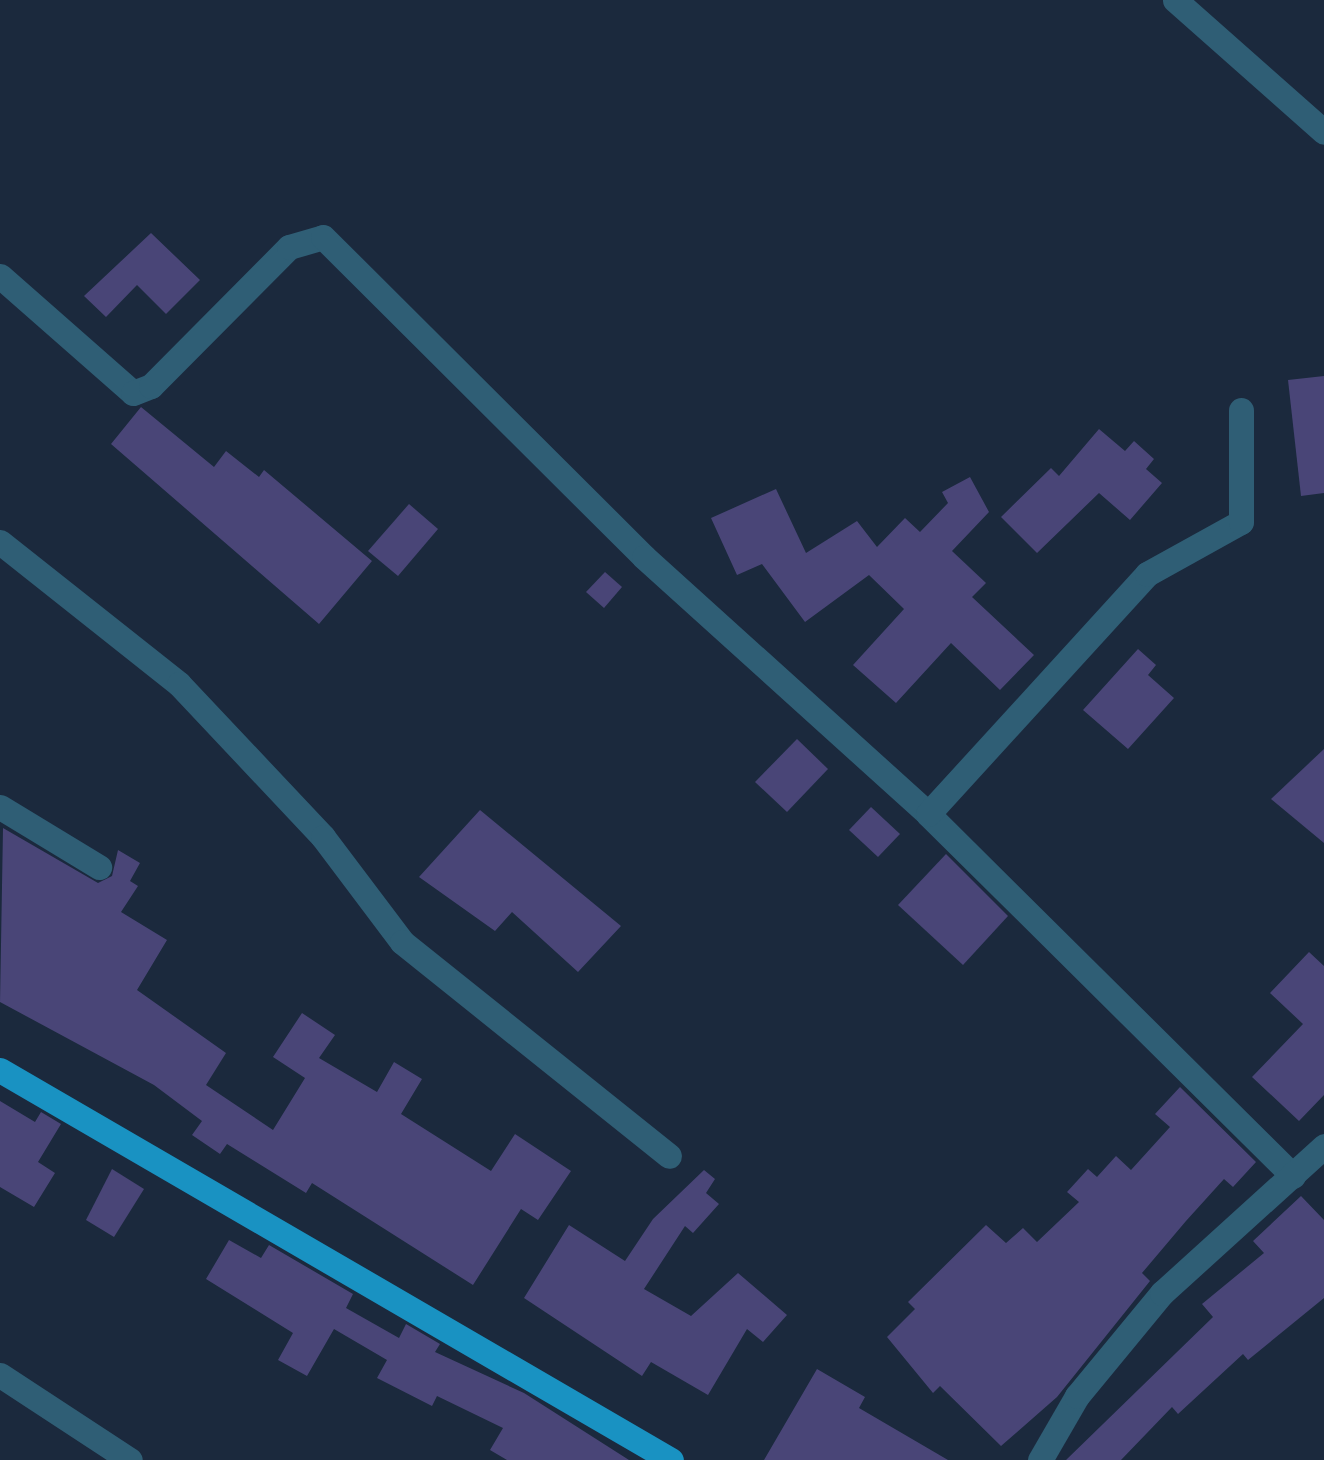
<!DOCTYPE html>
<html>
<head>
<meta charset="utf-8">
<style>
  body { margin:0 }
  #map { position:relative; width:1324px; height:1460px; overflow:hidden; background:#1b293d; font-family:"Asap Condensed",sans-serif }
  div>[style] { position:absolute }
  [style*='--x'] { left:calc(var(--x)*1px); top:calc(var(--y)*1px); width:calc(var(--w)*1px); rotate:calc(var(--a)*1deg) }
  .building>* { inset:0; background:#494577 }
  .minor>* { height:25px; margin:-12.5px; padding:0 12.5px; transform-origin:12.5px; border-radius:12.5px; background:#2f5e75 }
  .major>* { height:25px; margin:-12.5px; padding:0 12.5px; transform-origin:12.5px; border-radius:12.5px; background:#1992c2 }
  span { translate:-50% -50%; white-space:nowrap; text-align:center; line-height:1.15; -webkit-text-stroke:8px #1b293d; paint-order:stroke }
</style>
</head>
<body>
<div id="map">
  <div class="building">
    <div style="clip-path:polygon(151px 233px,200px 280px,166px 314px,137px 285px,106px 317px,84px 296px)"></div>
    <div style="clip-path:polygon(1324px 376px,1324px 493px,1301px 496px,1288px 380px)"></div>
    <div style="clip-path:polygon(141px 407px,214px 467px,226px 451px,259px 477px,264px 470px,372px 561px,319px 624px,111px 444px)"></div>
    <div style="clip-path:polygon(1099px 429px,1125px 451px,1134px 441px,1154px 459px,1146px 469px,1162px 483px,1130px 520px,1099px 493px,1037px 553px,1001px 517px,1051px 468px,1059px 476px)"></div>
    <div style="clip-path:polygon(970px 477px,989px 512px,952px 551px,986px 583px,972px 597px,1034px 655px,1000px 690px,951px 643px,896px 703px,853px 665px,904px 609px,869px 575px,805px 622px,762px 564px,737px 575px,711px 518px,776px 489px,806px 553px,857px 521px,877px 547px,905px 518px,920px 532px,948px 503px,942px 492px)"></div>
    <div style="clip-path:polygon(409px 504px,438px 529px,398px 576px,368px 551px)"></div>
    <div style="clip-path:polygon(605px 572px,622px 587px,604px 608px,586px 592px)"></div>
    <div style="clip-path:polygon(1138px 649px,1156px 665px,1148px 675px,1174px 698px,1128px 749px,1083px 710px)"></div>
    <div style="clip-path:polygon(797px 739px,828px 769px,787px 812px,755px 782px)"></div>
    <div style="clip-path:polygon(1324px 749px,1324px 843px,1271px 799px)"></div>
    <div style="clip-path:polygon(871px 807px,900px 834px,878px 857px,849px 830px)"></div>
    <div style="clip-path:polygon(480px 810px,621px 926px,578px 972px,512px 912px,495px 931px,419px 877px)"></div>
    <div style="clip-path:polygon(3px 828px,98px 883px,112px 876px,118px 850px,140px 863px,130px 881px,138px 886px,121px 912px,167px 940px,137px 990px,226px 1053px,206px 1085px,273px 1130px,305px 1078px,273px 1057px,302px 1013px,335px 1035px,319px 1058px,377px 1092px,394px 1062px,422px 1079px,401px 1114px,491px 1171px,515px 1134px,571px 1171px,538px 1220px,521px 1209px,473px 1285px,312px 1183px,306px 1193px,227px 1144px,220px 1154px,192px 1135px,202px 1121px,154px 1085px,0 1002px)"></div>
    <div style="clip-path:polygon(946px 854px,1008px 916px,963px 965px,898px 905px)"></div>
    <div style="clip-path:polygon(1309px 952px,1324px 966px,1324px 1095px,1299px 1121px,1252px 1077px,1303px 1024px,1270px 993px)"></div>
    <div style="clip-path:polygon(1180px 1087px,1256px 1162px,1233px 1187px,1224px 1179px,1186px 1221px,1142px 1273px,1150px 1281px,1057px 1397px,1001px 1446px,940px 1386px,933px 1393px,887px 1337px,915px 1309px,908px 1302px,986px 1225px,1006px 1243px,1023px 1228px,1037px 1242px,1079px 1202px,1067px 1192px,1088px 1169px,1097px 1177px,1116px 1156px,1131px 1170px,1170px 1127px,1155px 1114px)"></div>
    <div style="clip-path:polygon(0 1101px,35px 1122px,41px 1112px,61px 1124px,38px 1162px,55px 1173px,34px 1207px,0 1187px)"></div>
    <div style="clip-path:polygon(112px 1169px,144px 1189px,114px 1237px,86px 1220px)"></div>
    <div style="clip-path:polygon(704px 1170px,715px 1179px,706px 1193px,719px 1204px,693px 1233px,685px 1226px,644px 1289px,691px 1316px,738px 1273px,787px 1315px,763px 1342px,747px 1329px,708px 1395px,651px 1362px,642px 1376px,524px 1298px,569px 1225px,625px 1261px,653px 1219px)"></div>
    <div style="clip-path:polygon(1301px 1196px,1324px 1220px,1324px 1298px,1248px 1360px,1243px 1354px,1178px 1414px,1172px 1407px,1121px 1460px,1066px 1460px,1213px 1317px,1202px 1304px,1264px 1253px,1253px 1241px)"></div>
    <div style="clip-path:polygon(229px 1240px,261px 1258px,269px 1245px,353px 1294px,346px 1308px,399px 1338px,406px 1324px,440px 1344px,435px 1352px,524px 1393px,629px 1460px,507px 1460px,490px 1450px,503px 1428px,437px 1396px,432px 1406px,377px 1378px,387px 1360px,334px 1329px,307px 1376px,278px 1360px,293px 1333px,206px 1279px)"></div>
    <div style="clip-path:polygon(817px 1369px,865px 1397px,859px 1408px,948px 1460px,764px 1460px)"></div>
  </div>
  <div class="minor">
    <div style="--x:1175;--y:0;--w:199;--a:41.5"></div>
    <div style="--x:0;--y:276;--w:177;--a:41.3"></div>
    <div style="--x:133;--y:393;--w:19;--a:-21"></div>
    <div style="--x:151;--y:386;--w:196;--a:-45.2"></div>
    <div style="--x:289;--y:247;--w:35;--a:-16"></div>
    <div style="--x:323;--y:237;--w:453;--a:44.9"></div>
    <div style="--x:644;--y:557;--w:383;--a:42.1"></div>
    <div style="--x:928;--y:814;--w:514;--a:44.76"></div>
    <div style="--x:0;--y:542;--w:228;--a:38.4"></div>
    <div style="--x:179;--y:684;--w:210;--a:46.7"></div>
    <div style="--x:323;--y:837;--w:131;--a:53"></div>
    <div style="--x:402;--y:942;--w:342;--a:38.7"></div>
    <div style="--x:0;--y:807;--w:116;--a:31.2"></div>
    <div style="--x:928;--y:814;--w:325;--a:-47.6"></div>
    <div style="--x:1147;--y:574;--w:107;--a:-29"></div>
    <div style="--x:1241;--y:522;--w:112;--a:-90"></div>
    <div style="--x:0;--y:1375;--w:155;--a:33.2"></div>
    <div style="--x:1040;--y:1460;--w:74;--a:-60"></div>
    <div style="--x:1077;--y:1396;--w:134;--a:-50.5"></div>
    <div style="--x:1162;--y:1293;--w:219;--a:-42.2"></div>
  </div>
  <div class="major">
    <div style="--x:0;--y:1070;--w:776;--a:30.17"></div>
  </div>
</div>
</body>
</html>
